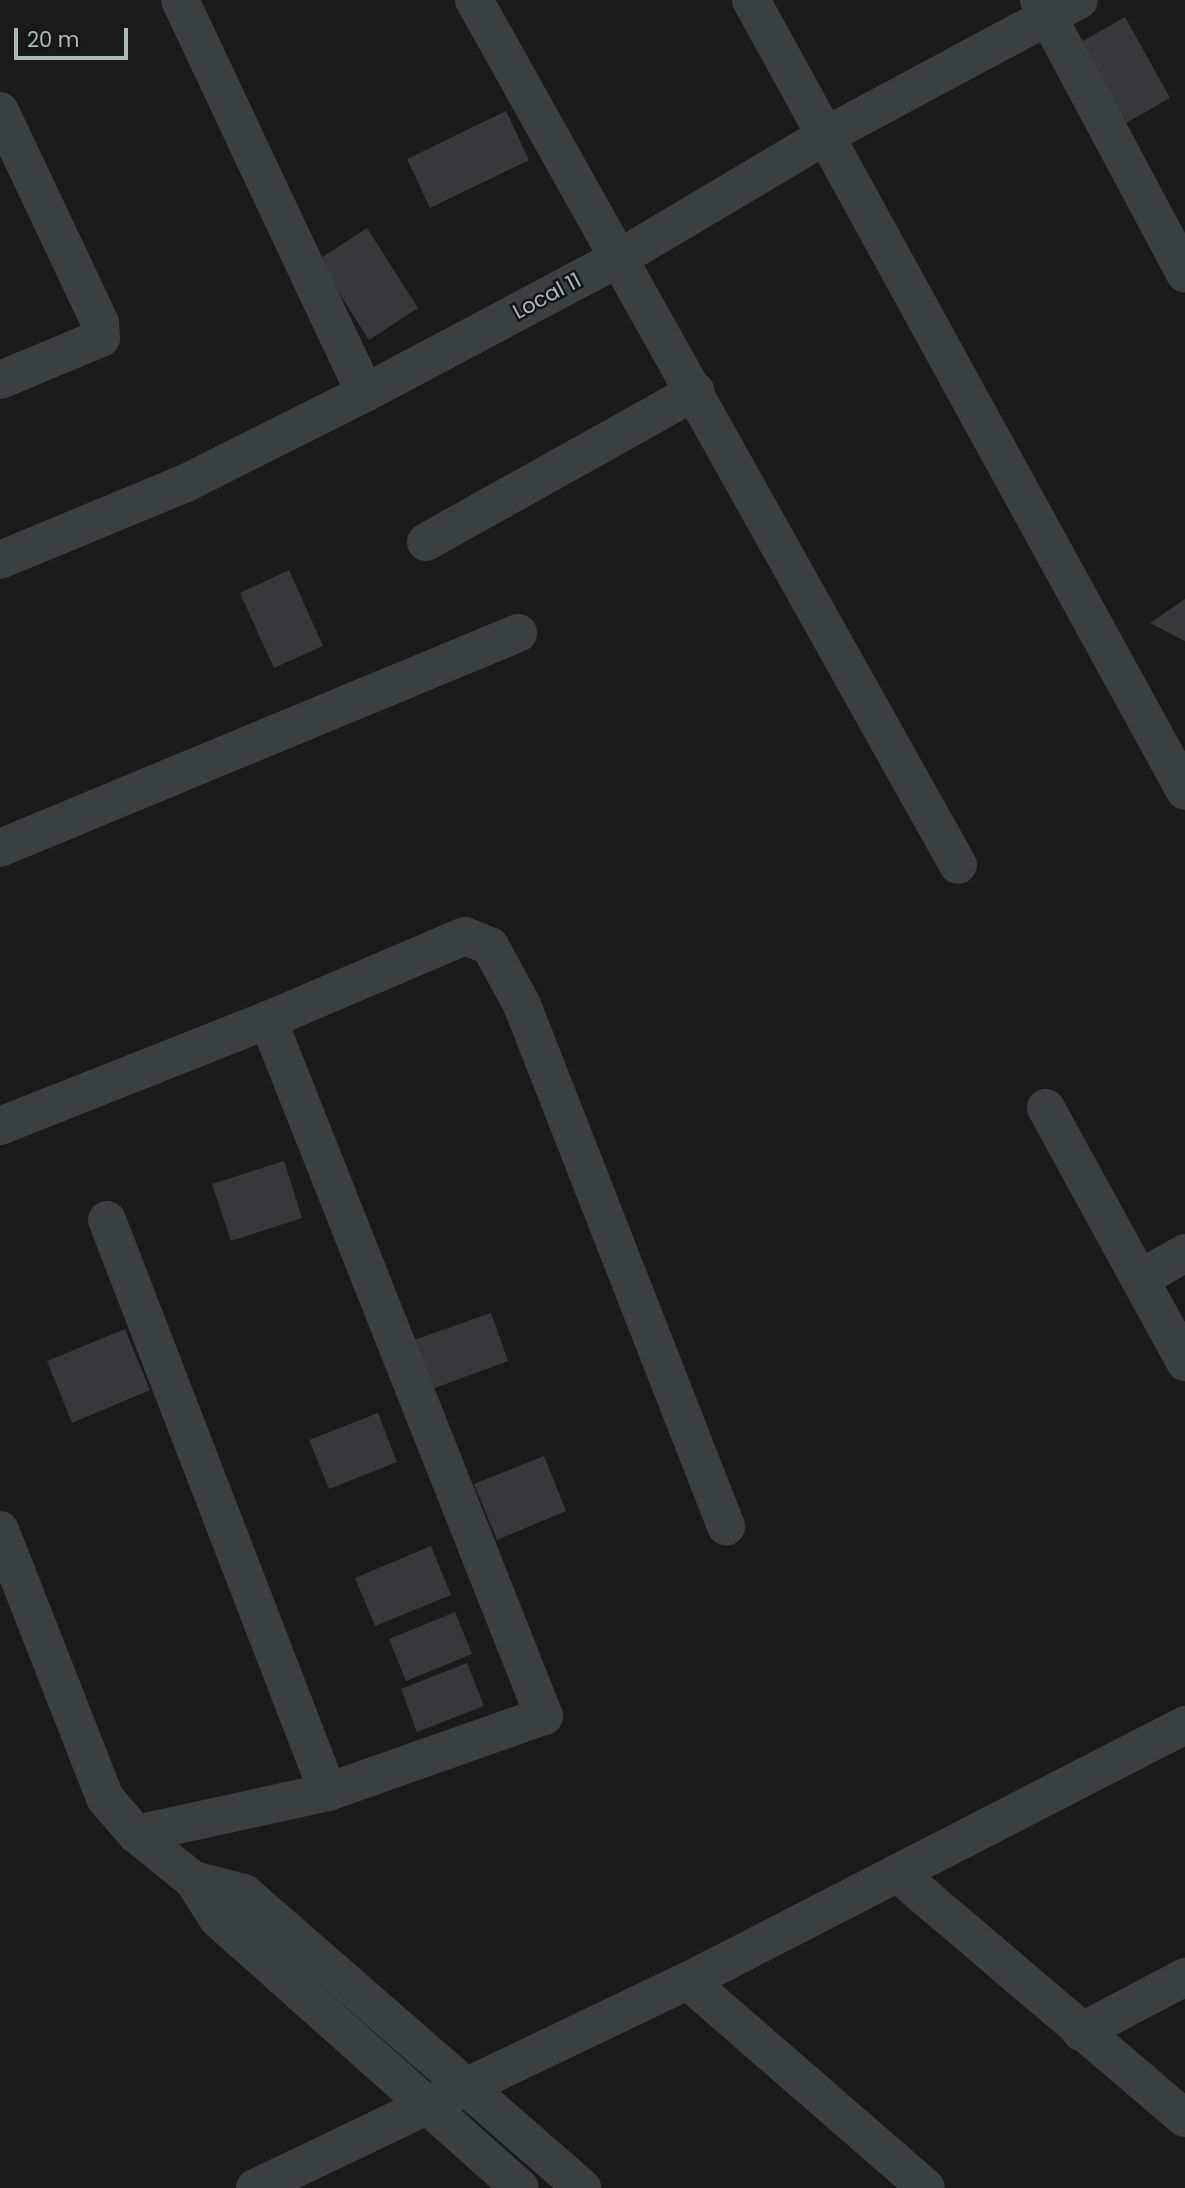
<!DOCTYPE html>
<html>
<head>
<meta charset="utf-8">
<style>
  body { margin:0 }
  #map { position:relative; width:1185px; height:2188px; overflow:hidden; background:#191b1b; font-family:Poppins,sans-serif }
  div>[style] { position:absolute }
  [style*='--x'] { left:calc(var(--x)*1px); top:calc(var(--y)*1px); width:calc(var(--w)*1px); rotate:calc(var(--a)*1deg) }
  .building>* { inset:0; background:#36393a }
  .minor>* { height:38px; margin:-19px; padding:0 19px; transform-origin:19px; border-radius:19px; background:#3a4040 }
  span { translate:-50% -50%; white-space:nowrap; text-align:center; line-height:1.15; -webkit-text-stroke:5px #141616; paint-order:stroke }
  .street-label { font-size:21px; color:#abbbb8 }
  .scale { position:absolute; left:14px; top:28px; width:114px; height:32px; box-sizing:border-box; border:4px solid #abbbb8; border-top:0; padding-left:9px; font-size:21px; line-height:24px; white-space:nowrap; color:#abbbb8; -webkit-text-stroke:5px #141616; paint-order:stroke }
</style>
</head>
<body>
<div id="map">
  <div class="building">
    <div style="clip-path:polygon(1125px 17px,1170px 98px,1121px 126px,1076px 45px)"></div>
    <div style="clip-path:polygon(506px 111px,529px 160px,430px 208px,407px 159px)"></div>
    <div style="clip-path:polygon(367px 228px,418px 308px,369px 340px,318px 260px)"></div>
    <div style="clip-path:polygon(289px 570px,323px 646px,274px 668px,240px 593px)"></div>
    <div style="clip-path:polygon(1185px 599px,1185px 641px,1150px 623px)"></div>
    <div style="clip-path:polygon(284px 1161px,302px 1218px,231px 1241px,212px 1184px)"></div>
    <div style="clip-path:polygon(491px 1313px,508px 1361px,432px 1389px,414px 1340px)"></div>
    <div style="clip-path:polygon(125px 1329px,150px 1390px,72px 1423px,47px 1361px)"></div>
    <div style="clip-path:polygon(378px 1413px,397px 1462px,329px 1489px,309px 1440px)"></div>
    <div style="clip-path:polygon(544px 1456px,566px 1511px,497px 1540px,474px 1484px)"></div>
    <div style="clip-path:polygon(431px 1546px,451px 1595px,375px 1626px,355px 1578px)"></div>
    <div style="clip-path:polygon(455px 1612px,472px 1654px,406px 1681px,389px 1639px)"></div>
    <div style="clip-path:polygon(467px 1663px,484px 1706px,417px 1732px,401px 1689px)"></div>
  </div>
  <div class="minor">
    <div style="--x:180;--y:0;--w:434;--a:64.8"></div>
    <div style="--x:474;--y:0;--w:991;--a:60.77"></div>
    <div style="--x:751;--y:0;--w:902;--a:61.25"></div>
    <div style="--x:1039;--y:0;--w:310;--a:61.9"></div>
    <div style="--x:0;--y:111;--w:234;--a:64.7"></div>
    <div style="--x:100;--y:323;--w:15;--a:86"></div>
    <div style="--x:101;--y:338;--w:109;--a:157.4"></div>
    <div style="--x:426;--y:542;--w:309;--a:-29.2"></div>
    <div style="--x:0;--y:560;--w:201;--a:-22.5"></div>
    <div style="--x:186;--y:483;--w:200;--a:-26.7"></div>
    <div style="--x:365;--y:393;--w:290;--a:-28"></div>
    <div style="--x:621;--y:257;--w:237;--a:-30.7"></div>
    <div style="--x:825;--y:136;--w:288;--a:-28.2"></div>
    <div style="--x:0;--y:848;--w:561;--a:-22.54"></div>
    <div style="--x:1046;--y:1108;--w:290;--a:61.3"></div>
    <div style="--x:0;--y:1126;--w:288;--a:-21.6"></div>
    <div style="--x:268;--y:1020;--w:214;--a:-23.1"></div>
    <div style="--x:465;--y:936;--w:27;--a:22"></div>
    <div style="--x:490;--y:946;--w:67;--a:61.5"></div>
    <div style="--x:522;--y:1005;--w:560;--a:68.62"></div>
    <div style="--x:107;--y:1220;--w:613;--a:68.88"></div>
    <div style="--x:1140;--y:1279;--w:52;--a:-30"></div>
    <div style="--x:0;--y:1530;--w:288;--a:68.6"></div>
    <div style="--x:105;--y:1798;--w:48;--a:49.3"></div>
    <div style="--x:136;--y:1834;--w:73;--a:38.9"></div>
    <div style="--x:193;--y:1880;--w:46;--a:57.3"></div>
    <div style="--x:218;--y:1919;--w:404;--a:41.7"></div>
    <div style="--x:136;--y:1834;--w:197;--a:-12.3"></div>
    <div style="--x:328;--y:1792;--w:229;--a:-19.4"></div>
    <div style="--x:544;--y:1716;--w:749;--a:-111.63"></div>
    <div style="--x:897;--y:1873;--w:378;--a:40.4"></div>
    <div style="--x:193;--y:1880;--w:53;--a:14.3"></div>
    <div style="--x:244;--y:1893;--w:449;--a:41.1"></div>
    <div style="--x:688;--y:1981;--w:315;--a:41"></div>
    <div style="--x:1081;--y:2032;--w:118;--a:-27.9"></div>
    <div style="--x:255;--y:2188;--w:480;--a:-25.6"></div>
    <div style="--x:688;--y:1981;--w:559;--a:-27.25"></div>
  </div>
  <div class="street-label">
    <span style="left:547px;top:296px;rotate:-28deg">Local 11</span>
  </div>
  <div class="scale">20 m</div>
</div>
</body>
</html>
